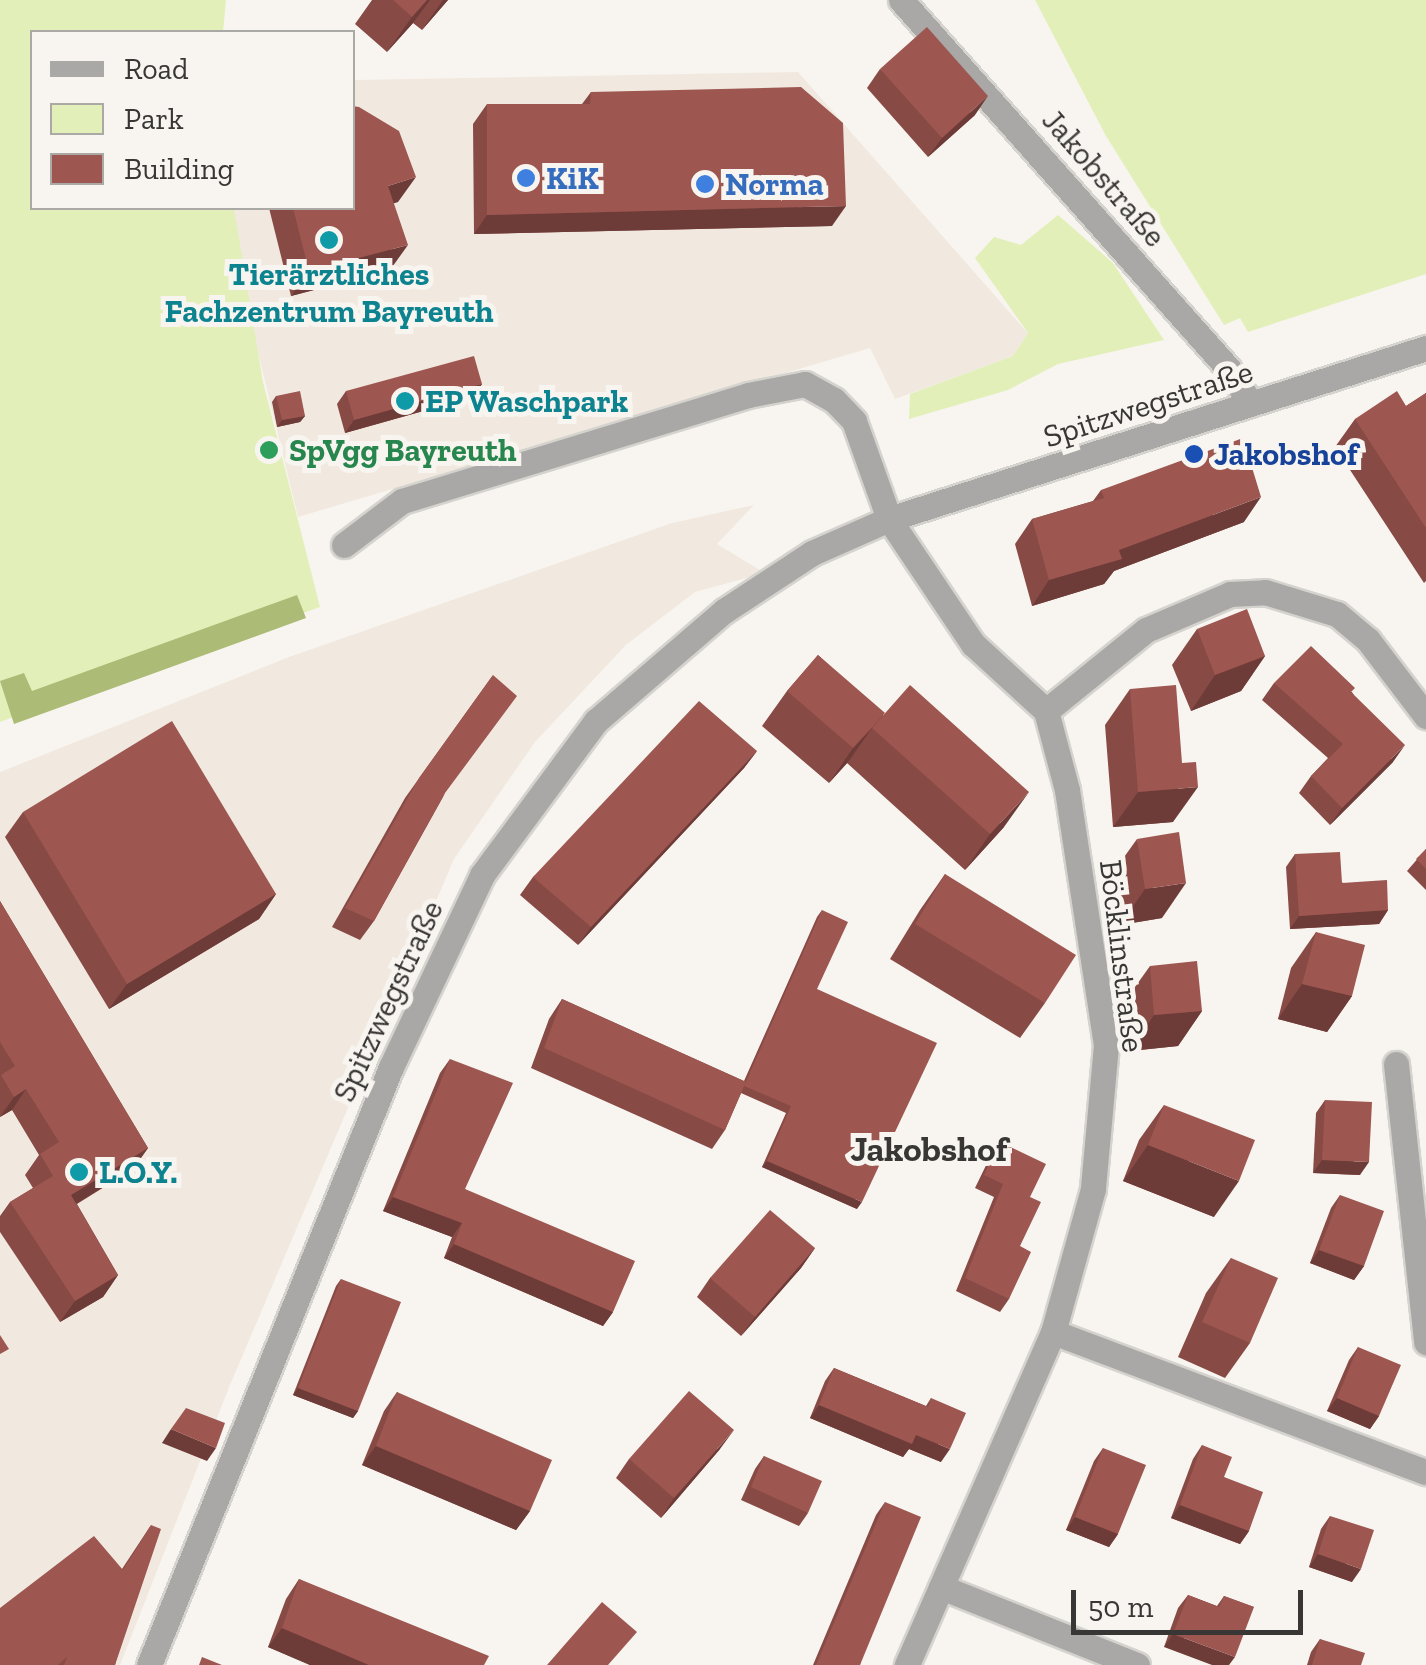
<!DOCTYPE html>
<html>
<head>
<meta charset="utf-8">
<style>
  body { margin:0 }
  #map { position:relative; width:1426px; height:1665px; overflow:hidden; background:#f8f5f0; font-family:"Zilla Slab",serif }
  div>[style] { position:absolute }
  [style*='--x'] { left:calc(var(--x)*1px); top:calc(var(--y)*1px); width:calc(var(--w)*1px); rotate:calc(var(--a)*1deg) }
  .built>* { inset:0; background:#f1e9df }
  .green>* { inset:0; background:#e2efb9 }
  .forest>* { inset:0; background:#acbb75 }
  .roads { filter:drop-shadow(2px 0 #d5d3ce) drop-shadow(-2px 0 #d5d3ce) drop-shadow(0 2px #d5d3ce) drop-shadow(0 -2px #d5d3ce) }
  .minor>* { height:25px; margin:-12.5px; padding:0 12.5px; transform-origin:12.5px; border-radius:12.5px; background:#aaa8a7 }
  .tertiary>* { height:25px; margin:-12.5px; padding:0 12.5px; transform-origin:12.5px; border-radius:12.5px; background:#aaa8a7 }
  .wall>* { inset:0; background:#874a45 }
  .shaded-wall>* { inset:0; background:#6e3c38 }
  .building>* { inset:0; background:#9d5650 }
  .dots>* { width:28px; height:28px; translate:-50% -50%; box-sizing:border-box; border:5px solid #f8f5f0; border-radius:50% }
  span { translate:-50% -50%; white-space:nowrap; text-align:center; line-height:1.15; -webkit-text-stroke:10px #f8f5f0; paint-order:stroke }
  .shop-label { font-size:32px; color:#366cbe; font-weight:700 }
  .left { translate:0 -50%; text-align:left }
  .street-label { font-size:32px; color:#383735 }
  .culture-label { font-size:32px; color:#0d838f; font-weight:700 }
  .leisure-label { font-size:32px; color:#27864d; font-weight:700 }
  .transit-label { font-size:32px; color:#164399; font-weight:700 }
  .neighbourhood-label { font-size:35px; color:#383735; font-weight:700 }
  .legend { position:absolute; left:30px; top:30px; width:325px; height:180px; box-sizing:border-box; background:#f8f5f0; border:2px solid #aba9a5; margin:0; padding:12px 18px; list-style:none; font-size:30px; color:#383735 }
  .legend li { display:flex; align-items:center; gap:20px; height:50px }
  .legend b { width:50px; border:2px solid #aba9a5 }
  .scale { position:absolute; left:1071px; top:1590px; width:232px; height:45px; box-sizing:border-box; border:5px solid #383735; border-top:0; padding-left:12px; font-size:30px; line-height:35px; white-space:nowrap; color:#383735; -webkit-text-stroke:8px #f8f5f0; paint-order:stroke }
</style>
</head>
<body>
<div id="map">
  <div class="built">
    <div style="clip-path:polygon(798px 72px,1028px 333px,1013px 356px,895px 399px,870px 348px,298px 517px,246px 303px,234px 208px,352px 208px,353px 80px)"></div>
    <div style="clip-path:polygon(754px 505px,717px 544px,765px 573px,695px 592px,626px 645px,535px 742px,454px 859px,230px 1385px,120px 1665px,0 1665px,0 772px,289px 657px,672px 523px)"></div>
  </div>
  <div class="green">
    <div style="clip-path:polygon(0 0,226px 0,223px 32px,32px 32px,32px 208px,234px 208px,263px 382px,320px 607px,0 722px)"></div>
    <div style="clip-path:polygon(1035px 0,1426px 0,1426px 274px,1248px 332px,1240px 318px,1224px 325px,1106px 136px)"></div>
    <div style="clip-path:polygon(1058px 215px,1113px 263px,1164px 340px,1058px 364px,1008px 390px,909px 419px,910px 394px,1013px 356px,1028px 333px,975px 258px,994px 237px,1021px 245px)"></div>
  </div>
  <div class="forest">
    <div style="clip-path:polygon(297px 595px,306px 618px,14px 724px,0 681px,24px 673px,32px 691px)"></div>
  </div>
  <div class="roads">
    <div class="minor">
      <div style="--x:901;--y:0;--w:494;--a:48.4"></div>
      <div style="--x:1229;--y:370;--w:40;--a:57.1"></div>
      <div style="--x:344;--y:545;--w:73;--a:-37.2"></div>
      <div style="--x:402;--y:501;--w:362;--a:-17"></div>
      <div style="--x:748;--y:395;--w:58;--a:-10.9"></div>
      <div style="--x:805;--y:384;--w:33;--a:29"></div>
      <div style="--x:834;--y:400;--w:29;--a:46"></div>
      <div style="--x:854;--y:421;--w:104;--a:70.3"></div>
      <div style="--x:889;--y:519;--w:151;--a:56.1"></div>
      <div style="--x:973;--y:644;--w:99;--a:42.5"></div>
      <div style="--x:1046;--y:711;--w:82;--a:75.1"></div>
      <div style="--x:1067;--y:790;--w:258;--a:81.3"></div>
      <div style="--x:1106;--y:1045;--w:145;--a:95.2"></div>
      <div style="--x:1093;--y:1189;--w:148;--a:105.6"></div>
      <div style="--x:1053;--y:1332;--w:364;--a:113.7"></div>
      <div style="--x:1046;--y:711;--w:129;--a:-39"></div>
      <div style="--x:1146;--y:630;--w:91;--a:-23.2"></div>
      <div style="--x:1230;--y:594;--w:35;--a:-3"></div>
      <div style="--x:1265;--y:592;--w:75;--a:17"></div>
      <div style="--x:1337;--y:614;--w:40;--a:40"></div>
      <div style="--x:1368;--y:640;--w:96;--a:52.7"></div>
      <div style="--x:1396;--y:1064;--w:280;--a:83.8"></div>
      <div style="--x:1053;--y:1332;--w:398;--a:20.6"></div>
      <div style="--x:941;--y:1587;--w:211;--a:21.7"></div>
    </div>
    <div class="tertiary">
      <div style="--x:149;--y:1665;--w:645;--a:-67.97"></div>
      <div style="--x:391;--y:1067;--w:212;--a:-64.6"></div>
      <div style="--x:482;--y:875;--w:192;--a:-53.5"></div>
      <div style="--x:596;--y:721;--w:169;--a:-40.7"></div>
      <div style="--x:724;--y:611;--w:105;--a:-33.4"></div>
      <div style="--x:812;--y:553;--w:84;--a:-23.8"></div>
      <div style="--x:889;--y:519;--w:564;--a:-17.66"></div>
    </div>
  </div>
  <div class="wall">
    <div style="clip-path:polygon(372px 0,448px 0,422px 30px,413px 23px,387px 52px,355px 24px)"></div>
    <div style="clip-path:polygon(880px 69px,975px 115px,928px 157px,867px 88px)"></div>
    <div style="clip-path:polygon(591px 92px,832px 226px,474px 234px,473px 124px,487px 104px,582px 104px)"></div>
    <div style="clip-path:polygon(398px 202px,394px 203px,390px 270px,291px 296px,269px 208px,352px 208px)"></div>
    <div style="clip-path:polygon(482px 384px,473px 397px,345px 433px,337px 404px,346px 391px)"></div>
    <div style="clip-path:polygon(1426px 393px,1426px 581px,1424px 583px,1335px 447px,1355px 419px,1406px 406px)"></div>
    <div style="clip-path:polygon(276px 396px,305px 416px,300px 422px,277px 427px,272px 402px)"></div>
    <div style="clip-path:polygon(1101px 490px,1244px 522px,1114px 571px,1104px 584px,1032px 606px,1015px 544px,1032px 519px,1093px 501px)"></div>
    <div style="clip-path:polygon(1197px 629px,1265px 656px,1241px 691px,1191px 711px,1172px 665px)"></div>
    <div style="clip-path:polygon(818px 655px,1004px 827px,965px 870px,847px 763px,848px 762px,829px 783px,762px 726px,787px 691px)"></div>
    <div style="clip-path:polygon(493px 675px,443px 797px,374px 921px,360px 940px,332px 927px,405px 798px)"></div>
    <div style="clip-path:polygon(1274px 683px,1352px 692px,1393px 762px,1330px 825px,1299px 793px,1311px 776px,1328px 758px,1262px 700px)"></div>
    <div style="clip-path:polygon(1130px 689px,1182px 763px,1173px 822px,1113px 827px,1105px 725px)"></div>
    <div style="clip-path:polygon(757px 751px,744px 768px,578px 945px,520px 895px,533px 877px)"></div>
    <div style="clip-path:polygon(23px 812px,276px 894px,259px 919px,109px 1009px,5px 837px)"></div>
    <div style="clip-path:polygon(1137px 839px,1162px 918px,1120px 925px,1112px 874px)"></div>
    <div style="clip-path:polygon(1426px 849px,1426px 890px,1407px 871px)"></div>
    <div style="clip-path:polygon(1295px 854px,1388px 910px,1379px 924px,1290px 929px,1286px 867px)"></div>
    <div style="clip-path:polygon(945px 874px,1045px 1003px,1020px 1038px,890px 959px,920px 910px)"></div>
    <div style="clip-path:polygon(0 901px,148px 1148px,133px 1169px,77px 1204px,118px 1275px,103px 1297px,60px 1322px,0 1232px,0 1216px,10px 1202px,33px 1188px,25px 1175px,39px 1155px,12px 1110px,0 1117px)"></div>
    <div style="clip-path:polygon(822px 910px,817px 989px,857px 1209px,762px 1167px,786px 1113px,741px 1093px,725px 1130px,712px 1149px,531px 1068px,549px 1019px,562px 999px,744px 1081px,817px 917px)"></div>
    <div style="clip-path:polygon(1316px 932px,1352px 996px,1327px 1032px,1278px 1019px,1291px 968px)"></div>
    <div style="clip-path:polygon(1150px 966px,1202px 1011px,1178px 1046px,1130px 1051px,1125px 1001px)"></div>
    <div style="clip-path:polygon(450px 1059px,465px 1189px,613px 1312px,603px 1326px,444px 1258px,452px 1237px,383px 1211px,440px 1073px)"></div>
    <div style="clip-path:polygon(1325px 1100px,1360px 1175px,1313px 1173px,1316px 1113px)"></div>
    <div style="clip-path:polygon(1164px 1105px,1214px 1217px,1123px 1181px,1139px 1140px)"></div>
    <div style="clip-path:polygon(1000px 1142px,1030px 1197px,1009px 1299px,1000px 1312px,956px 1291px,994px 1197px,975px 1188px,991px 1155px)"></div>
    <div style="clip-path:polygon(1340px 1195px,1364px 1266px,1354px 1280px,1310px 1263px,1331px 1208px)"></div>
    <div style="clip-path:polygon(815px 1248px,801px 1268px,741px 1336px,697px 1297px,710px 1278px)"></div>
    <div style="clip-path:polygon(1231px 1258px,1250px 1343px,1225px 1378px,1178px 1357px,1206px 1293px)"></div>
    <div style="clip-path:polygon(341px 1279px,358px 1411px,353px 1418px,293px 1395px,336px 1286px)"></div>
    <div style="clip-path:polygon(1358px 1347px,1379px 1416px,1370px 1429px,1327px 1411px,1349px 1360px)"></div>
    <div style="clip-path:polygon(834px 1368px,926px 1406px,931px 1398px,941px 1462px,909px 1449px,903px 1457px,810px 1418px,825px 1381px)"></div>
    <div style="clip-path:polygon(397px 1392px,530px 1511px,516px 1530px,362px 1465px,384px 1411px)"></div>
    <div style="clip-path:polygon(1202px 1445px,1224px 1477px,1249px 1531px,1240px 1544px,1171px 1518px,1193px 1459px)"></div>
    <div style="clip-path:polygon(1103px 1448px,1118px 1534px,1109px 1547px,1066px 1530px,1094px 1461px)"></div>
    <div style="clip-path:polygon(720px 1449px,661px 1518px,616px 1478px,629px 1459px)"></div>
    <div style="clip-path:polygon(764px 1456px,808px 1513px,799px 1526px,741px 1500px,755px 1469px)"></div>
    <div style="clip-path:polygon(885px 1502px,860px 1665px,813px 1665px,876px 1515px)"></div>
    <div style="clip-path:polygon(1330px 1516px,1352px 1582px,1309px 1567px,1321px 1529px)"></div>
    <div style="clip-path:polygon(151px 1525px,115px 1665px,0 1665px,122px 1569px)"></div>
    <div style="clip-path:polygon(299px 1579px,484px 1665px,310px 1665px,268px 1647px,286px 1599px)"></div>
    <div style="clip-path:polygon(1188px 1595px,1217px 1606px,1224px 1596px,1254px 1607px,1164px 1647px,1178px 1608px)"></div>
    <div style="clip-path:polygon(1320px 1639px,1361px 1665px,1307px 1665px,1311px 1652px)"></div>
  </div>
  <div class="shaded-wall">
    <div style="clip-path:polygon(427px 0,430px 0,413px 23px,387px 52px,412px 17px)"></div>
    <div style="clip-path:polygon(443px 0,448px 0,422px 30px)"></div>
    <div style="clip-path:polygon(988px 96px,975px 115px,928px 157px,942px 138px)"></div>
    <div style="clip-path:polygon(416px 177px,398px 202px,370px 211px,388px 186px)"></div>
    <div style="clip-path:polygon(846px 206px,832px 226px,474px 234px,487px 215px)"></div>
    <div style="clip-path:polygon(408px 245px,390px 270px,291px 296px,309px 271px)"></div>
    <div style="clip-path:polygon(482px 384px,473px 397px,345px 433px,354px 420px)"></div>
    <div style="clip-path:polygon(305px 416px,300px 422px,277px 427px,282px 420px)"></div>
    <div style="clip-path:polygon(1261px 497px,1244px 522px,1114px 571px,1104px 584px,1032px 606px,1049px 580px,1119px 550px)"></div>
    <div style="clip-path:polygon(1265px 656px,1241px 691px,1191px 711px,1215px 675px)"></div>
    <div style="clip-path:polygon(872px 728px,848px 762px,829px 783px,853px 748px)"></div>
    <div style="clip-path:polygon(1405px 745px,1393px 762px,1330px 825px,1342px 808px)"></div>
    <div style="clip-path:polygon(757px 751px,744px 768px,578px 945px,591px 927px)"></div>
    <div style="clip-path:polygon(1198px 787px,1173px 822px,1113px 827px,1138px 792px)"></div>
    <div style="clip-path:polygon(1029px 792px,1004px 827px,965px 870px,990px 834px)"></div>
    <div style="clip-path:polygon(1186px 883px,1162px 918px,1120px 925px,1145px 889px)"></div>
    <div style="clip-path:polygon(276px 894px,259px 919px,109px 1009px,127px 984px)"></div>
    <div style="clip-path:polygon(1388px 910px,1379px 924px,1290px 929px,1299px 916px)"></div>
    <div style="clip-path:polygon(1302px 984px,1352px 996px,1327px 1032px,1278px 1019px)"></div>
    <div style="clip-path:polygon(1202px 1011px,1178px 1046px,1130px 1051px,1154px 1015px)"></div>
    <div style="clip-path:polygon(26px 1089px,12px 1110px,0 1117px,14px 1097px)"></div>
    <div style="clip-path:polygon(1148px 1145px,1239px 1181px,1214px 1217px,1123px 1181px)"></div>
    <div style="clip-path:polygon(148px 1148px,133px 1169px,56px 1216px,71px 1195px)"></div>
    <div style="clip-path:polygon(1322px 1160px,1369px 1162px,1360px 1175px,1313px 1173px)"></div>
    <div style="clip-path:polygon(767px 1161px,862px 1202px,857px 1209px,762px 1167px)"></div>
    <div style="clip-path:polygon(393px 1197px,462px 1223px,452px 1237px,383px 1211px)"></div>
    <div style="clip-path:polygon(454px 1244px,613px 1312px,603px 1326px,444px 1258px)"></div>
    <div style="clip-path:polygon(815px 1248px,801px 1268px,741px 1336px,755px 1317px)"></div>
    <div style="clip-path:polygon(1319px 1250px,1364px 1266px,1354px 1280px,1310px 1263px)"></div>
    <div style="clip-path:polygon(118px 1275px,103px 1297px,60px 1322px,75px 1301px)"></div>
    <div style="clip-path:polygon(298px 1388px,358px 1411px,353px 1418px,293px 1395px)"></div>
    <div style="clip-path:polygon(1337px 1398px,1379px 1416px,1370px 1429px,1327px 1411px)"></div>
    <div style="clip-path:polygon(819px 1405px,916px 1435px,950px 1449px,941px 1462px,909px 1449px,903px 1457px,810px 1418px)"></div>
    <div style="clip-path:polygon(171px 1429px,216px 1448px,207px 1461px,162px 1443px)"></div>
    <div style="clip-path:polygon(734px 1430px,720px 1449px,661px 1518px,674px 1498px)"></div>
    <div style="clip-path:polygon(376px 1446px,530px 1511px,516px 1530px,362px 1465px)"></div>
    <div style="clip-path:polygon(1180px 1505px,1249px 1531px,1240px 1544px,1171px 1518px)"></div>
    <div style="clip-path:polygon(1075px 1517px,1118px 1534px,1109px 1547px,1066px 1530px)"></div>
    <div style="clip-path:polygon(1318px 1554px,1361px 1569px,1352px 1582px,1309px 1567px)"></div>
    <div style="clip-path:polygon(282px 1628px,369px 1665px,310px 1665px,268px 1647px)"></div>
    <div style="clip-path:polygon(1173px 1634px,1235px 1657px,1229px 1665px,1212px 1665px,1164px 1647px)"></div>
  </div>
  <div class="building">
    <div style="clip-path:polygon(393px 0,427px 0,412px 17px)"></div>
    <div style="clip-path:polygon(927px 27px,988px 96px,942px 138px,880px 69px)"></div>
    <div style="clip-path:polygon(801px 87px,843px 123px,846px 206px,487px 215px,487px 104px,590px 104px,591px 92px)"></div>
    <div style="clip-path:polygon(352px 106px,359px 107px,399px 131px,416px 177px,388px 186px,408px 245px,309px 271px,293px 208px,352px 208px)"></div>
    <div style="clip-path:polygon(474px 356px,482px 384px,354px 420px,346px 391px)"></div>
    <div style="clip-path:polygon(300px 391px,305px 416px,282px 420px,276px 396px)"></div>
    <div style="clip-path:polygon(1397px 391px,1406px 406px,1426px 393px,1426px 528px,1355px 419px)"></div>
    <div style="clip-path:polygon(1243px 438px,1261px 497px,1119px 550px,1122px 559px,1049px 580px,1032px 519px,1104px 498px,1101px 490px)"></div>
    <div style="clip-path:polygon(1247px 609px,1265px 656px,1215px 675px,1197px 629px)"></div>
    <div style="clip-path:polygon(1311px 646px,1355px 688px,1351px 692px,1405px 745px,1342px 808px,1311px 776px,1343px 744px,1274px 683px)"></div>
    <div style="clip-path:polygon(818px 655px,885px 713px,853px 748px,787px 691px)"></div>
    <div style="clip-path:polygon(493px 675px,517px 696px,445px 793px,374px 921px,345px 908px,419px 778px)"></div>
    <div style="clip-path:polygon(910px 685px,1029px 792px,990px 834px,872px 728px)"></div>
    <div style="clip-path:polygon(1176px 685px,1182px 763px,1196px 762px,1198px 787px,1138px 792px,1130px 689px)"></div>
    <div style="clip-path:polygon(699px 701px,757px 751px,591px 927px,533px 877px)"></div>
    <div style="clip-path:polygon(172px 721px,276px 894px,127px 984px,23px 812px)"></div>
    <div style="clip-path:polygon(1179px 832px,1186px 883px,1145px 889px,1137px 839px)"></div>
    <div style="clip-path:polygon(1426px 849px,1426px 869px,1416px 859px)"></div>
    <div style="clip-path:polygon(1340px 852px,1342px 883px,1387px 880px,1388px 910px,1299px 916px,1295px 854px)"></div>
    <div style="clip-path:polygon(945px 874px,1076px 955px,1045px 1003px,915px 924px)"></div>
    <div style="clip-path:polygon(0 901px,148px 1148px,71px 1195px,118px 1275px,75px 1301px,10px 1202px,53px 1176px,40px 1154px,59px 1142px,26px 1089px,14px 1097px,1px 1075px,15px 1066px,0 1042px)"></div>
    <div style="clip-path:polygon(822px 910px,848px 922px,817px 989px,937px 1043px,862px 1202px,767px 1161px,791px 1106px,744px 1086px)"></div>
    <div style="clip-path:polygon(1316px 932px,1365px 945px,1352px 996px,1302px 984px)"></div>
    <div style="clip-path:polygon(1197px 961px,1202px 1011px,1154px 1015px,1150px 966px)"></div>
    <div style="clip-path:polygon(562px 999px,746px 1082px,725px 1130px,544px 1048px)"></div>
    <div style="clip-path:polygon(450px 1059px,513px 1083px,465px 1189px,635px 1261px,613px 1312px,454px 1244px,462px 1223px,393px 1197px)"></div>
    <div style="clip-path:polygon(1325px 1100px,1372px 1102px,1369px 1162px,1322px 1160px)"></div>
    <div style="clip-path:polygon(1164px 1105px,1255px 1140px,1239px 1181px,1148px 1145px)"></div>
    <div style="clip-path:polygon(1000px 1142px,1046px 1164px,1030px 1197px,1041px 1202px,1020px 1246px,1031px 1252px,1009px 1299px,965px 1278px,1003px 1184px,984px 1175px)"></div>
    <div style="clip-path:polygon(1340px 1195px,1384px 1211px,1364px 1266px,1319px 1250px)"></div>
    <div style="clip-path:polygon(770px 1210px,815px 1248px,755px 1317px,710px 1278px)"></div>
    <div style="clip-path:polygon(1231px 1258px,1278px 1278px,1250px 1343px,1202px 1322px)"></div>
    <div style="clip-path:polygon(341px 1279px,401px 1302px,358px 1411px,298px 1388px)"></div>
    <div style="clip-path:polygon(0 1335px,9px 1349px,0 1354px)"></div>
    <div style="clip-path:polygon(1358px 1347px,1401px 1365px,1379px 1416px,1337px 1398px)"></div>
    <div style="clip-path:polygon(834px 1368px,928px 1407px,931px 1398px,966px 1413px,950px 1449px,916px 1435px,912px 1444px,819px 1405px)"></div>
    <div style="clip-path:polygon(689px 1391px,734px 1430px,674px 1498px,629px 1459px)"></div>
    <div style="clip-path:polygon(397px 1392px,552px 1460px,530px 1511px,376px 1446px)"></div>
    <div style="clip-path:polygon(186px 1408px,225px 1423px,216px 1448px,171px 1429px)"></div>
    <div style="clip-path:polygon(1202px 1445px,1232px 1457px,1224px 1477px,1263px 1492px,1249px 1531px,1180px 1505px)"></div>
    <div style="clip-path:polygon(1103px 1448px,1146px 1465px,1118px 1534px,1075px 1517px)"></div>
    <div style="clip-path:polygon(764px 1456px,822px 1481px,808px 1513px,751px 1487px)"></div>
    <div style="clip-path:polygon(885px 1502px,921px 1517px,860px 1665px,816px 1665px)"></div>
    <div style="clip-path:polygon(1330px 1516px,1374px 1530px,1361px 1569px,1318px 1554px)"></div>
    <div style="clip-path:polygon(151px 1525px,161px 1529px,115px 1665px,64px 1665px,67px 1657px,58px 1665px,0 1665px,0 1608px,94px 1536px,123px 1570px)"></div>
    <div style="clip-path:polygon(299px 1579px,489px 1656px,484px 1665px,369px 1665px,282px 1628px)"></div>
    <div style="clip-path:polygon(1188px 1595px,1219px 1607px,1224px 1596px,1254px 1607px,1235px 1657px,1173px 1634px)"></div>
    <div style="clip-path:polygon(602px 1602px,637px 1632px,608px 1665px,547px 1665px)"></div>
    <div style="clip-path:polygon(1320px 1639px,1365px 1653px,1361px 1665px,1312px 1665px)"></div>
    <div style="clip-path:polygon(202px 1657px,222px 1665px,199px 1665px)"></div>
  </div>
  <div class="dots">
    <div style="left:526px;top:178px;background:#3f7fe0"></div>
    <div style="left:705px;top:184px;background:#3f7fe0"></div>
    <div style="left:329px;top:240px;background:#0f9aa8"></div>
    <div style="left:405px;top:401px;background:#0f9aa8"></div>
    <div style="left:269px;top:450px;background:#2e9e5b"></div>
    <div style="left:1194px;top:454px;background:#1a4fb4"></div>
    <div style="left:79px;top:1172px;background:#0f9aa8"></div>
  </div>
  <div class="shop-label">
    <span class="left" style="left:546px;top:178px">KiK</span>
    <span class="left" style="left:725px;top:184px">Norma</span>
  </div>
  <div class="street-label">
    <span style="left:1104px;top:178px;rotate:49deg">Jakobstraße</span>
    <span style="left:1148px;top:404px;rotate:-18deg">Spitzwegstraße</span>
    <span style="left:1122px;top:956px;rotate:83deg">Böcklinstraße</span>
    <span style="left:388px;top:1001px;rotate:-65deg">Spitzwegstraße</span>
  </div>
  <div class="culture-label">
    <span style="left:329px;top:293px">Tierärztliches<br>Fachzentrum Bayreuth</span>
    <span class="left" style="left:425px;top:401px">EP Waschpark</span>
    <span class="left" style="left:99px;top:1172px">L.O.Y.</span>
  </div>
  <div class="leisure-label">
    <span class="left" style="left:289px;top:450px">SpVgg Bayreuth</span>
  </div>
  <div class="transit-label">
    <span class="left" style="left:1214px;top:454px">Jakobshof</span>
  </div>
  <div class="neighbourhood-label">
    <span style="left:929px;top:1149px">Jakobshof</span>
  </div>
  <ul class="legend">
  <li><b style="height:12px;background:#aaa8a7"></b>Road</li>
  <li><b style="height:28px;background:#e2efb9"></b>Park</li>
  <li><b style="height:28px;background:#9d5650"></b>Building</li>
  </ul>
  <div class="scale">50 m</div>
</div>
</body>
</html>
